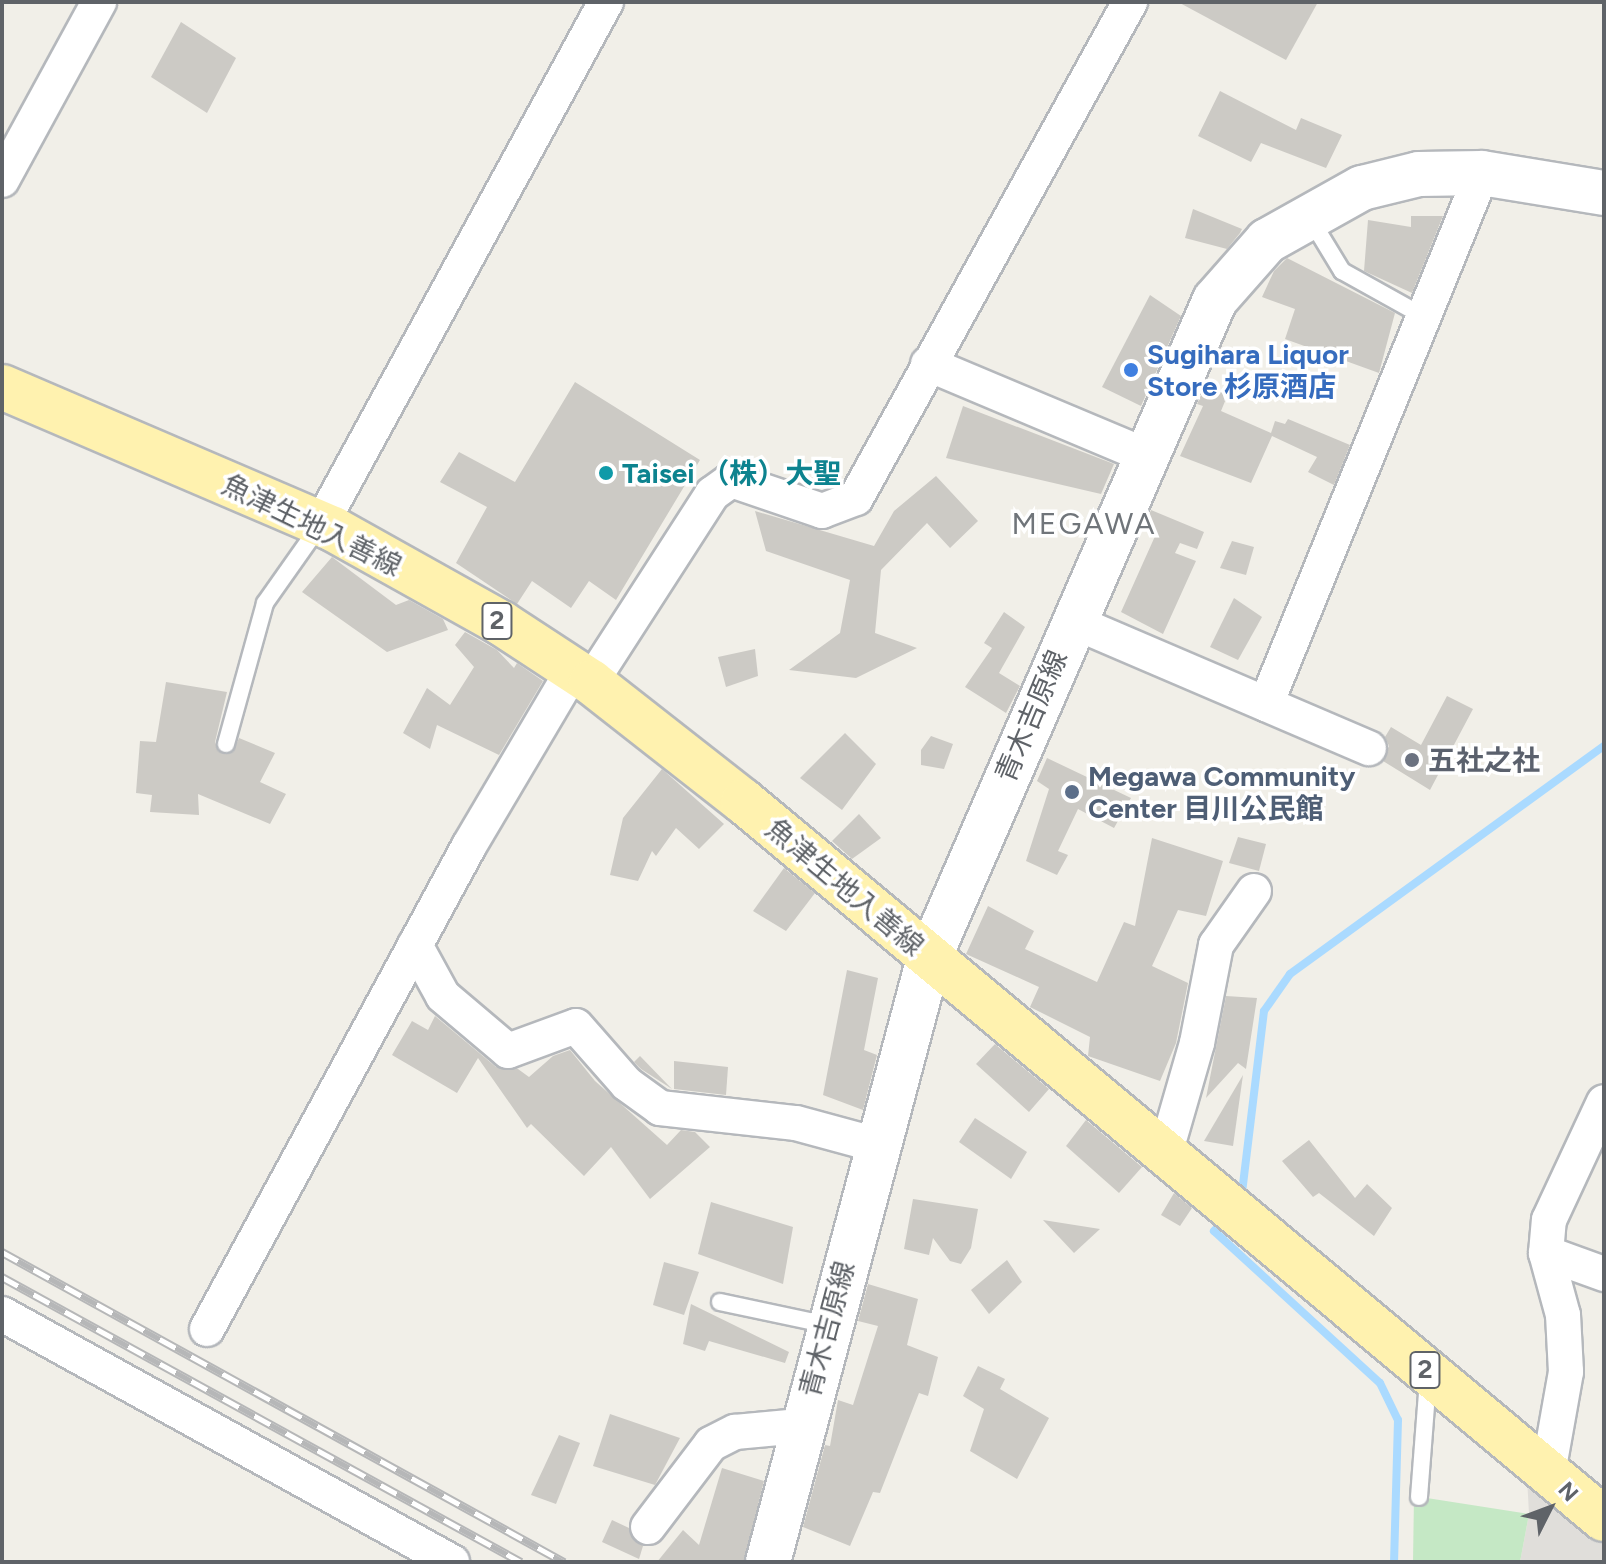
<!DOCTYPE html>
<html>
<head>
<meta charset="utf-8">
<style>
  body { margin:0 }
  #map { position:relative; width:1606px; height:1564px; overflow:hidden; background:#f1efe8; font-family:Figtree,"Noto Sans JP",sans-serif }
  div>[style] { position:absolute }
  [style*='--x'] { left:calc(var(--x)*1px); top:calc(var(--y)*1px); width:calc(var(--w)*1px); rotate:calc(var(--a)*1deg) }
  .industrial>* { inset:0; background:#e0deda }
  .green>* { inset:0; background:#c5e8c5 }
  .stream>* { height:8px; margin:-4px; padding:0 4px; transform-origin:4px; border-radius:4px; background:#aadaff }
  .building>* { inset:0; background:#cccac5 }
  .roads { filter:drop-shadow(2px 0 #b5b8bc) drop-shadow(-2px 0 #b5b8bc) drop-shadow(0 2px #b5b8bc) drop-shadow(0 -2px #b5b8bc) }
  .service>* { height:16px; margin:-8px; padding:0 8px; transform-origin:8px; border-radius:8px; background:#fff }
  .minor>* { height:34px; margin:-17px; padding:0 17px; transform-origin:17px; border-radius:17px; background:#fff }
  .secondary>* { height:44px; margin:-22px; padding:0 22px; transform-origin:22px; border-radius:22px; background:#fff }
  .primary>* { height:44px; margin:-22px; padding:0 22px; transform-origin:22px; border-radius:22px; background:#fff2af }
  .rail>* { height:9px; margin-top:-4.5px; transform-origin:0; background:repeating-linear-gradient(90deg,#fff 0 18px,#b6b7b8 0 36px); box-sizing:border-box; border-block:2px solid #b6b7b8 }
  .dots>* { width:22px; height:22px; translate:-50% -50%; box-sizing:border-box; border:4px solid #fff; border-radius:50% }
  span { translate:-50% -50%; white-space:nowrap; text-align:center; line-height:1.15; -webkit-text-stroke:7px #fff; paint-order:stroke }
  .shield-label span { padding:2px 6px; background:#fff; border:2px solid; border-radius:6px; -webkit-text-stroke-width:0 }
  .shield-label { font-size:26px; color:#5f6368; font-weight:700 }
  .shop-label { font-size:28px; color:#366cbe; font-weight:700 }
  .left { translate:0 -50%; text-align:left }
  .culture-label { font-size:28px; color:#0d838f; font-weight:700 }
  .street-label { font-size:28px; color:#5f6368 }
  .worship-label { font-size:28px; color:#5b616d; font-weight:700 }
  .service-label { font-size:28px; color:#4e5e75; font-weight:700 }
  .neighbourhood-label { font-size:30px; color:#70757a; letter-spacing:2px }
  .frame { position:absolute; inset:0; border:4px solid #5f6368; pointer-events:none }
  .north { position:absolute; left:1510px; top:1468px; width:80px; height:80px; -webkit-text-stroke:6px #fff; paint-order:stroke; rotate:48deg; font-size:22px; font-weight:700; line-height:32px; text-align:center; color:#5f6368 }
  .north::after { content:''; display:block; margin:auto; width:28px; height:36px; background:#5f6368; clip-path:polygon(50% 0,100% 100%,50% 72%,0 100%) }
</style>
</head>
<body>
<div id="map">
  <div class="industrial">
    <div style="clip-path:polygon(1527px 1477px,1604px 1536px,1604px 1562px,1520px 1562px,1529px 1514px)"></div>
  </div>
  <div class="green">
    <div style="clip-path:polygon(1414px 1496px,1529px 1514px,1520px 1562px,1413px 1562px)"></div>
  </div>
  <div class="stream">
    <div style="--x:1241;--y:1201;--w:191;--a:-83.1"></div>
    <div style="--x:1264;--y:1011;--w:45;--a:-54.9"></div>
    <div style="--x:1290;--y:974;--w:388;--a:-36"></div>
    <div style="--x:1224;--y:1220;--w:15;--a:132"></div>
    <div style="--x:1214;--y:1231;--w:225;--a:42.5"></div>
    <div style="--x:1380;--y:1383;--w:41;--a:64.1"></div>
    <div style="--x:1398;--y:1420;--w:142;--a:91.6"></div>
  </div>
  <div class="building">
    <div style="clip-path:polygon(1178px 2px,1318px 2px,1286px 60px)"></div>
    <div style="clip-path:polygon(181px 22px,236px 58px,207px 113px,151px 77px)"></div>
    <div style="clip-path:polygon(1220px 91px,1296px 130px,1301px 118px,1342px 135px,1326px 168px,1261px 143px,1251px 162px,1198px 136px)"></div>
    <div style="clip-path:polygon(1193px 209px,1242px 229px,1240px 233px,1227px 249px,1185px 238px)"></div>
    <div style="clip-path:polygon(1411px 216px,1443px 216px,1412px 293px,1364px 271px,1368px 220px,1411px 227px)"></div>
    <div style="clip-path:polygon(1287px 258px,1395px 313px,1379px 373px,1285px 339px,1295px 309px,1262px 297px,1274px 271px)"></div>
    <div style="clip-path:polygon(1150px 295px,1181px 316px,1141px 406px,1102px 387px)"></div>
    <div style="clip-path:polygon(575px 382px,700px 460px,616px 600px,589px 581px,571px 608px,532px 581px,517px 604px,456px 563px,487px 507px,440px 482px,459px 452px,515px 482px)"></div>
    <div style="clip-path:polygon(1206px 384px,1228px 394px,1221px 411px,1271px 433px,1275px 421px,1285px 424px,1288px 419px,1350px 445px,1334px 485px,1308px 472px,1317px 457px,1272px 436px,1251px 483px,1180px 456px,1203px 406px,1197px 404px)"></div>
    <div style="clip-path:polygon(963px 406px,1114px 464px,1101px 494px,946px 458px)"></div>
    <div style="clip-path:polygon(936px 476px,978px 521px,950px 548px,927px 523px,881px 570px,875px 633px,917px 648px,856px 678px,789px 670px,840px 633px,850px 580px,766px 551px,755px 511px,874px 546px,894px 511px)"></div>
    <div style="clip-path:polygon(1151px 510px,1204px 532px,1197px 549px,1180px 543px,1175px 553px,1196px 561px,1163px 634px,1121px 612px,1156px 534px,1143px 529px)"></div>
    <div style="clip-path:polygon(1232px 541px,1254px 547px,1246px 575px,1220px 568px)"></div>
    <div style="clip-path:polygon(332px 557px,396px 605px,409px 600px,443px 619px,448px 630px,387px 652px,302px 592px)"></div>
    <div style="clip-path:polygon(1234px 598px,1262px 617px,1238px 660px,1210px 647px)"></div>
    <div style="clip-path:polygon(1004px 612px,1025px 627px,999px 673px,1020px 686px,1006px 713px,965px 687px,992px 648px,984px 643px)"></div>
    <div style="clip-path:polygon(465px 632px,497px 650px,514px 668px,517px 663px,543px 681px,499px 755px,437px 725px,430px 749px,403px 733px,427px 688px,450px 705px,474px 667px,455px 645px)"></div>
    <div style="clip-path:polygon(755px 649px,758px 676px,726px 687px,718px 657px)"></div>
    <div style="clip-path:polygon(166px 682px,227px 692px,215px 742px,219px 752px,233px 752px,239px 738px,275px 753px,260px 782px,286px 794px,270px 824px,198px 794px,199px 815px,150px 812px,152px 795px,136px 793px,140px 741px,156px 742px)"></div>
    <div style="clip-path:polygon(1447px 696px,1473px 709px,1430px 790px,1383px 761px,1389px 746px,1385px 737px,1391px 727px,1421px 745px)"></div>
    <div style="clip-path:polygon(845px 733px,876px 764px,842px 810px,800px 778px)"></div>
    <div style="clip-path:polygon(931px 736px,953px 744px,944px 769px,921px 765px,921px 750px)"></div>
    <div style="clip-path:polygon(1047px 758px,1131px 798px,1114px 828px,1078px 809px,1058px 851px,1068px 855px,1057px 875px,1026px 861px,1049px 789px,1037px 781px)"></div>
    <div style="clip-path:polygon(662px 769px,724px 824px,699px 849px,676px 828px,656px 856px,652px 851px,638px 881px,610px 875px,623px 818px)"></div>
    <div style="clip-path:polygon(859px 814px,881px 838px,852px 859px,832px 841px)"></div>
    <div style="clip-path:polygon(1238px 837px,1266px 844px,1259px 871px,1229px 863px)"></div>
    <div style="clip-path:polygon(1152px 838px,1223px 861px,1206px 916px,1178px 910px,1152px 966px,1188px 983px,1176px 1043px,1160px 1081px,1088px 1056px,1090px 1037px,1030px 1007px,1039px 987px,966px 954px,988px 906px,1034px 931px,1025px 949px,1097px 982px,1124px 922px,1135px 926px)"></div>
    <div style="clip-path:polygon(784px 868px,815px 893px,786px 931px,753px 911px)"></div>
    <div style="clip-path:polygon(847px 970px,878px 978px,864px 1050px,877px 1055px,863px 1110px,823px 1095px)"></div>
    <div style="clip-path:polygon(1226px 996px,1257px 998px,1246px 1069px,1238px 1063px,1206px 1098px)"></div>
    <div style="clip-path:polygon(435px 1016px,496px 1067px,518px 1069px,529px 1077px,553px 1056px,570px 1050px,595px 1081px,667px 1145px,681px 1130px,695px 1132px,710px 1147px,650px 1199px,611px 1147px,584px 1176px,531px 1124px,527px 1128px,478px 1058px,457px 1093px,392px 1055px,412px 1021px,428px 1030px)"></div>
    <div style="clip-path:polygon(995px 1044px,1049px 1089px,1029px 1112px,976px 1064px)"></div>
    <div style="clip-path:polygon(640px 1056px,672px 1089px,641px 1069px,634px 1062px)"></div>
    <div style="clip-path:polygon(674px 1061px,728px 1067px,726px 1095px,674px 1089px)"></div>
    <div style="clip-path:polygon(1243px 1075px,1233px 1146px,1204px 1141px)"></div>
    <div style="clip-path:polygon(975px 1118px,1027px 1152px,1011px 1179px,959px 1142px)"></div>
    <div style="clip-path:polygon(1086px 1120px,1142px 1167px,1119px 1193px,1066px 1146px)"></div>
    <div style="clip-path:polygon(1309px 1140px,1355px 1198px,1367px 1184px,1392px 1208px,1374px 1236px,1319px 1193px,1313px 1197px,1282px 1161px)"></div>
    <div style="clip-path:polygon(1174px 1193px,1192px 1208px,1180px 1226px,1161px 1215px)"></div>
    <div style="clip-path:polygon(913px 1199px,978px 1209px,971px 1248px,961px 1264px,950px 1261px,933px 1238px,929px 1255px,904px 1249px)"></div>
    <div style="clip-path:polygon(711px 1202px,793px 1227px,783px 1284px,698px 1254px)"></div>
    <div style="clip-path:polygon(1043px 1220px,1100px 1229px,1074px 1253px)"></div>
    <div style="clip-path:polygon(1007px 1260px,1022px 1282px,989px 1314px,971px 1290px)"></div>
    <div style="clip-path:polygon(664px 1262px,699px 1272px,684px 1315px,653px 1305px)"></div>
    <div style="clip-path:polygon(868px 1284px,918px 1299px,907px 1345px,938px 1357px,928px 1396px,919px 1393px,880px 1493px,873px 1492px,850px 1546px,803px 1527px,825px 1445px,830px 1446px,838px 1400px,853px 1405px,878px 1326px,858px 1321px)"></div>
    <div style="clip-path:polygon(691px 1304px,789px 1352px,785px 1363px,709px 1341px,705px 1351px,683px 1344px)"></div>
    <div style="clip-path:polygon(978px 1366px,1005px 1379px,1000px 1389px,1049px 1418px,1017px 1479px,970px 1451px,984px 1409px,963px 1396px)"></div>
    <div style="clip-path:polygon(610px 1414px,680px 1438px,655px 1485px,593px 1466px)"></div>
    <div style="clip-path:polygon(559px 1435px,580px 1443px,556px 1504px,531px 1495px)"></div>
    <div style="clip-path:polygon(722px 1468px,764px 1481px,744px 1562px,657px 1562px,683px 1530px,699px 1545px)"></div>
    <div style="clip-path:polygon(612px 1520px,629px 1528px,643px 1546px,639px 1559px,602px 1542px)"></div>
  </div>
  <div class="roads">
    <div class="service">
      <div style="--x:1311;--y:220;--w:60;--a:58.7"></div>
      <div style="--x:1342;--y:271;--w:93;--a:29.1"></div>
      <div style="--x:226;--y:744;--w:146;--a:-74.5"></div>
      <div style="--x:265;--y:603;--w:95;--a:-54.8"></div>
      <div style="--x:720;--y:1302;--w:110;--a:12"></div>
      <div style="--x:1419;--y:1497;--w:118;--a:-85.6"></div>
    </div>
    <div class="minor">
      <div style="--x:2;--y:180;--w:203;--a:-61.4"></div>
      <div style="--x:928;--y:364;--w:234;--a:22.8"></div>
      <div style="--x:321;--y:524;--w:595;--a:-61.37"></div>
      <div style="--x:1072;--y:621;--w:323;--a:23.2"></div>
      <div style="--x:591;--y:682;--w:224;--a:-57.2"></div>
      <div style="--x:712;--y:494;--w:24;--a:-36"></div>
      <div style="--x:731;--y:480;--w:96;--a:18.8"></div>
      <div style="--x:822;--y:511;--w:36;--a:-21"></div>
      <div style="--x:856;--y:498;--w:567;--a:-61.08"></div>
      <div style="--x:1266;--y:704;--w:573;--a:-67.86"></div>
      <div style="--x:415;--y:945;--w:58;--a:61.2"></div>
      <div style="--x:443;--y:996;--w:85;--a:40.2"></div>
      <div style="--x:508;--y:1051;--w:72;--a:-20.2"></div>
      <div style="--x:576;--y:1026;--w:77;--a:48.7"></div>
      <div style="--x:627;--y:1084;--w:41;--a:36"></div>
      <div style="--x:660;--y:1108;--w:137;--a:6.3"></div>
      <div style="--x:796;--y:1123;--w:84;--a:15.2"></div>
      <div style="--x:1165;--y:1154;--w:116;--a:-73.9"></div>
      <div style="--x:1197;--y:1043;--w:100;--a:-79"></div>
      <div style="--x:1216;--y:945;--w:66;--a:-54.9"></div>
      <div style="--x:1546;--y:1253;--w:62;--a:19.9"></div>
      <div style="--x:2;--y:1314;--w:514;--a:28.86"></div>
      <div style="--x:207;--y:1329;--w:549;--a:-61.52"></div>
      <div style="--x:469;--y:846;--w:204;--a:-59.4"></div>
      <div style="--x:1548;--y:1473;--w:103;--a:-79.9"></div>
      <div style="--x:1566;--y:1372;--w:57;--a:-93"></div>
      <div style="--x:1563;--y:1315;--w:64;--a:-105.3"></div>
      <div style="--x:1546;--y:1253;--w:33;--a:-85"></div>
      <div style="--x:1549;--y:1220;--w:130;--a:-65"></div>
      <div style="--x:648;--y:1527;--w:104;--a:-52.8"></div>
      <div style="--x:711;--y:1444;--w:27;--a:-27"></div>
      <div style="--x:735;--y:1432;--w:65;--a:-5.3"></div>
    </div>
    <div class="secondary">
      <div style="--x:768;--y:1562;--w:625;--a:-75.07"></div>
      <div style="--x:929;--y:958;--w:717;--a:-66.51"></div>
      <div style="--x:1215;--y:300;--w:79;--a:-48.6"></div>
      <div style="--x:1267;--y:241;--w:109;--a:-29.2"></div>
      <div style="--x:1362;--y:188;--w:59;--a:-13.8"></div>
      <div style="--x:1419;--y:174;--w:63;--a:-0.9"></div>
      <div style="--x:1482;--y:173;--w:124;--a:9.3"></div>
    </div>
    <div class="primary">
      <div style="--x:2;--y:387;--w:360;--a:23.2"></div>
      <div style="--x:333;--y:529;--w:193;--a:29.2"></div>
      <div style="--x:501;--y:623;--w:108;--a:33.2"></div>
      <div style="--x:591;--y:682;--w:193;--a:38.1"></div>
      <div style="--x:743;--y:801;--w:1121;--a:39.83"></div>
    </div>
  </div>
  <div class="rail">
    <div style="--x:2;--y:1252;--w:642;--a:28.88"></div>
    <div style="--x:2;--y:1277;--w:592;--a:28.77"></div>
  </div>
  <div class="dots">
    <div style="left:1131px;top:370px;background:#3f7fe0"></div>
    <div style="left:606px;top:473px;background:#0f9aa8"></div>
    <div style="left:1412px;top:760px;background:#6b7280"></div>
    <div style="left:1072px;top:792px;background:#5c6f8a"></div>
  </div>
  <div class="shield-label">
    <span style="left:497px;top:621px">2</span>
    <span style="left:1425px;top:1370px">2</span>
  </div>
  <div class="shop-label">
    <span class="left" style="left:1147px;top:370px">Sugihara Liquor<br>Store 杉原酒店</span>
  </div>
  <div class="culture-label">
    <span class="left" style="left:622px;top:473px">Taisei （株）大聖</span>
  </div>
  <div class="street-label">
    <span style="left:312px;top:525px;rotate:26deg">魚津生地入善線</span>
    <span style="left:1031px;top:716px;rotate:-67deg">青木吉原線</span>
    <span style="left:845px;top:887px;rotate:40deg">魚津生地入善線</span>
    <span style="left:827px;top:1329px;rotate:-75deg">青木吉原線</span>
  </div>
  <div class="worship-label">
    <span class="left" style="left:1428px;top:760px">五社之社</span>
  </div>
  <div class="service-label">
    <span class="left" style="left:1088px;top:792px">Megawa Community<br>Center 目川公民館</span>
  </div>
  <div class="neighbourhood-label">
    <span style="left:1084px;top:524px">MEGAWA</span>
  </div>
  <div class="frame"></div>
  <div class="north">N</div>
</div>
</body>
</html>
